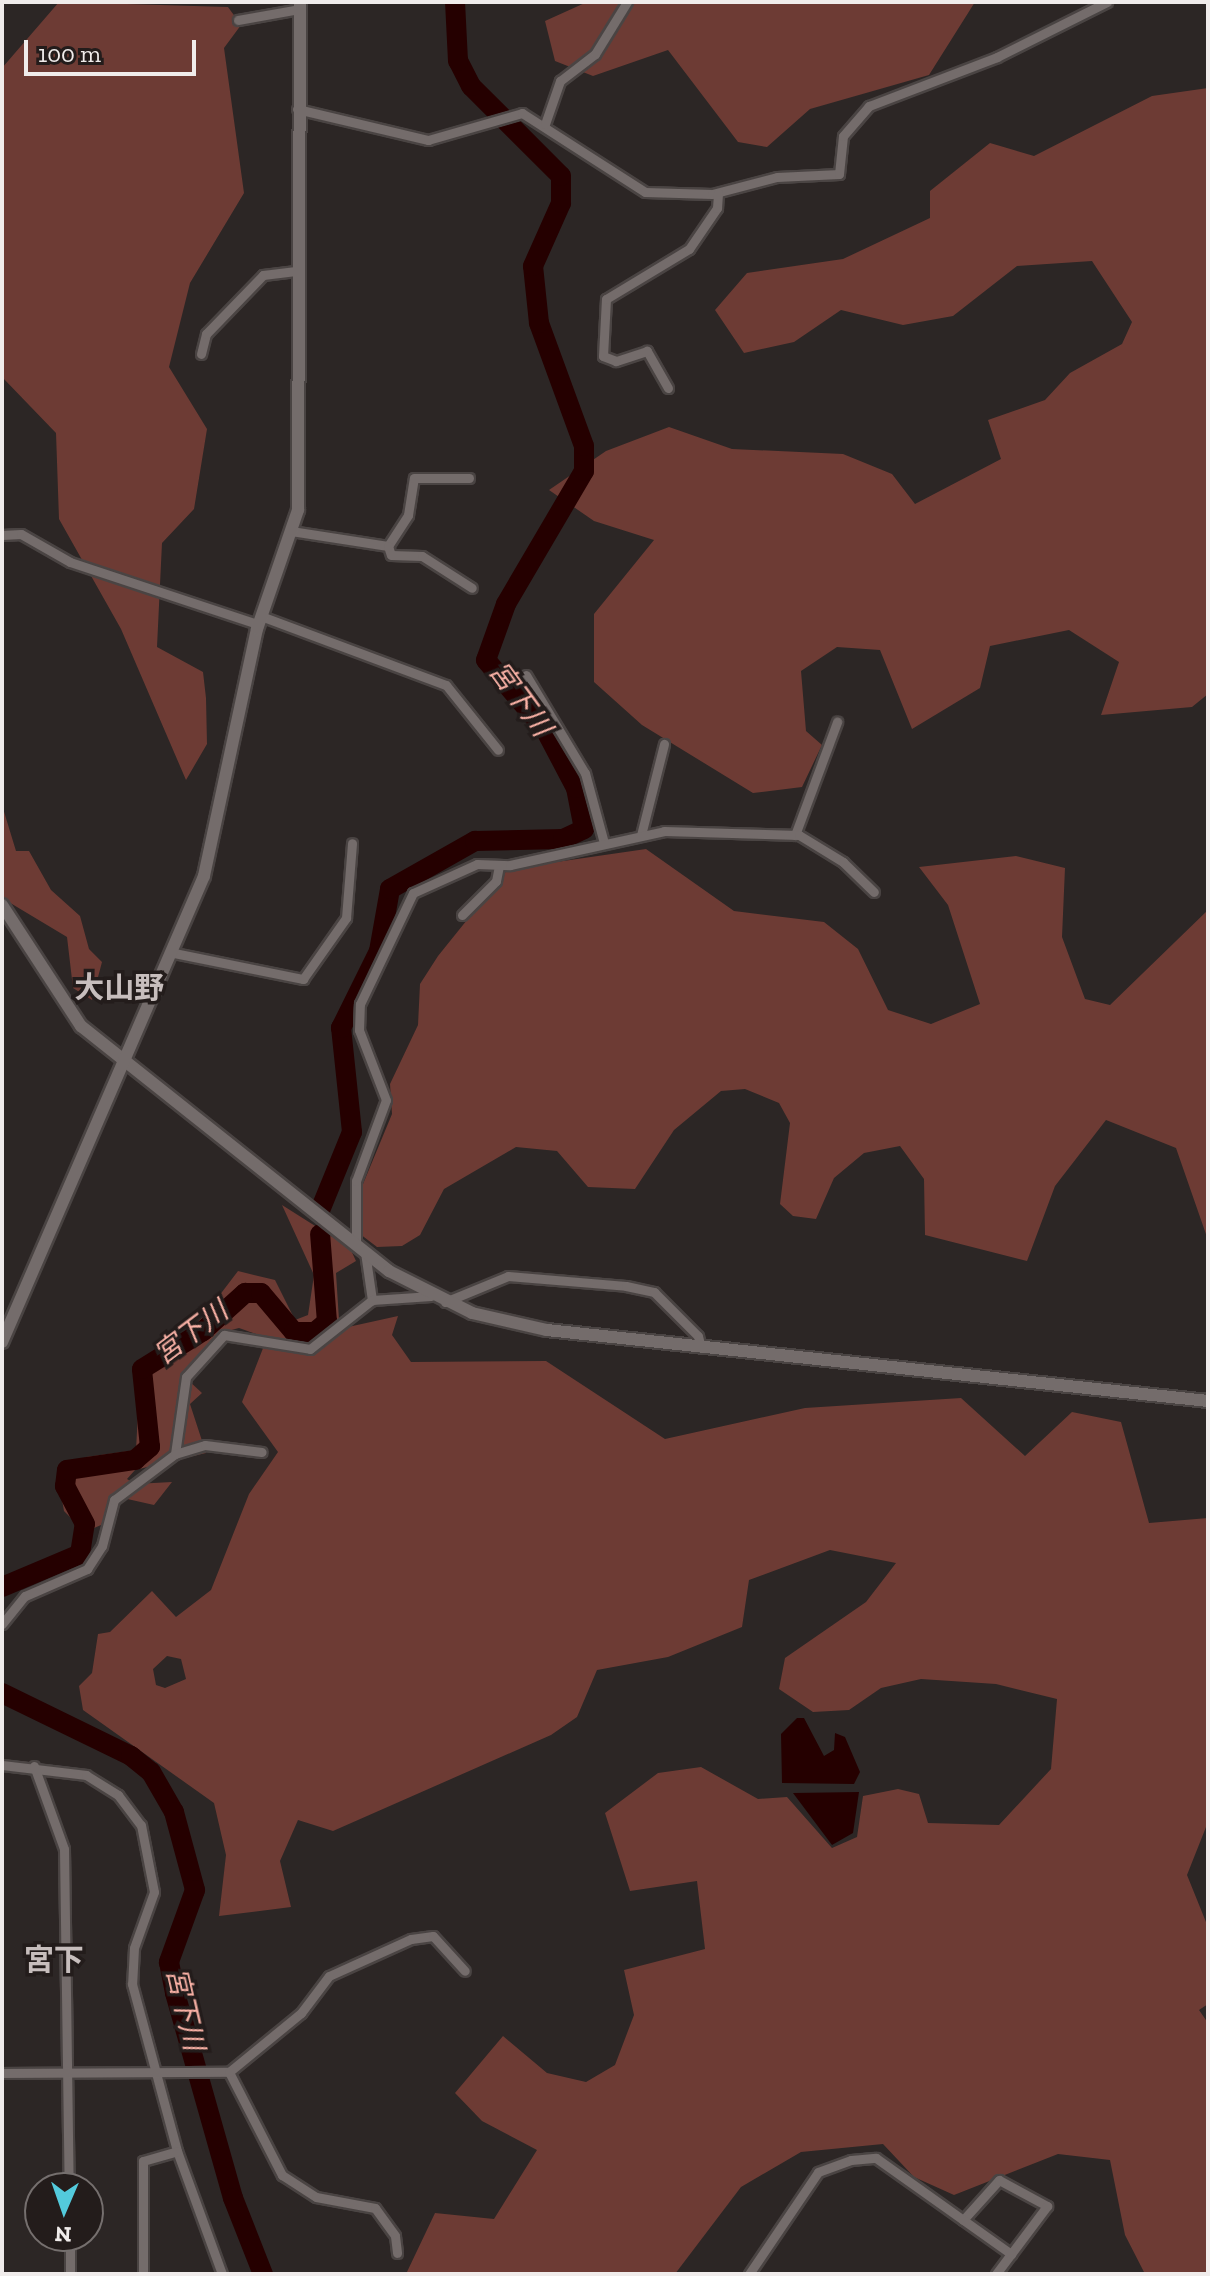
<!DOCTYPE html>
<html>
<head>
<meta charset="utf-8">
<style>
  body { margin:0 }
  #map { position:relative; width:1210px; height:2276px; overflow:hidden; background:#2c2625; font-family:"Zilla Slab","Noto Sans JP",serif }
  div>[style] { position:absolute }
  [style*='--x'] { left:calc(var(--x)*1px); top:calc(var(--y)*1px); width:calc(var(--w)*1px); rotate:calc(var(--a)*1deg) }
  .green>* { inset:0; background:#6d3b34 }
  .water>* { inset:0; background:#250000 }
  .river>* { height:20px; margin:-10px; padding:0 10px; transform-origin:10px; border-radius:10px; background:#250000 }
  .roads { filter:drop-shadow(2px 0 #4a4443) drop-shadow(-2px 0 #4a4443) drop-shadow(0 2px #4a4443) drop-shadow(0 -2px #4a4443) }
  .minor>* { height:9px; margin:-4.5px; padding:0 4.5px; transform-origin:4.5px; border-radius:4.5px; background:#746c6b }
  .tertiary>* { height:12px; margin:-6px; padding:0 6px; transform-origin:6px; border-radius:6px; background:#746c6b }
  span { translate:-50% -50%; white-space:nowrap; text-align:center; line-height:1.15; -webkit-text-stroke:7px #231c1b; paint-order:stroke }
  .water-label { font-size:28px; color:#fcb3a7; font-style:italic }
  .quarter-label { font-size:30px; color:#c7bebd; font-weight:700 }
  .frame { position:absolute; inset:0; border:4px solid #f0eceb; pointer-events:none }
  .north { position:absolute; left:24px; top:2172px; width:80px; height:80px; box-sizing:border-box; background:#231c1b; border:2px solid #756f6e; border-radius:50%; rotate:182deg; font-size:22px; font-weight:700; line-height:32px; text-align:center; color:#f0eceb }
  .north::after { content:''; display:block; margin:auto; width:28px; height:36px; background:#53cadc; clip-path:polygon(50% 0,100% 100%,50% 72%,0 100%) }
  .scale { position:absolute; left:24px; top:40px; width:172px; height:36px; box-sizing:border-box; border:4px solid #f0eceb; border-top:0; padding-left:10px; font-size:24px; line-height:28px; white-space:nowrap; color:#f0eceb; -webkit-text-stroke:6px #231c1b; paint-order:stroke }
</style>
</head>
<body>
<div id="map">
  <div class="green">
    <div style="clip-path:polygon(59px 2px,228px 7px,241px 25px,224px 48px,244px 193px,190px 283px,169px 367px,207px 429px,194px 509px,162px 543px,157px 647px,203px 672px,206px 698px,207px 744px,186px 780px,121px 629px,59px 519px,56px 433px,2px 377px,2px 68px)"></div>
    <div style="clip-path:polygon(587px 2px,975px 2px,929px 75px,810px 109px,767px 147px,738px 142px,668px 50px,593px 76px,555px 61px,545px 21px)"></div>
    <div style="clip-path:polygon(1208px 88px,1208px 694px,1192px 707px,1101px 715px,1119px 662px,1069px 630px,990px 646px,980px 688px,912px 729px,880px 650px,837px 647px,801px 671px,806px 731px,822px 745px,802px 787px,753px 793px,642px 725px,594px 682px,594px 614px,654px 540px,594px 521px,549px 490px,606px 451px,669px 427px,732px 449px,843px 454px,892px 474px,915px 504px,1001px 459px,988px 420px,1045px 400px,1070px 373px,1122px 344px,1132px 322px,1092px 261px,1017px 266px,953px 316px,903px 325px,841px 310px,794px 342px,744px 353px,715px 310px,747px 273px,843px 259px,930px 218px,930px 191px,990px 143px,1034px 156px,1152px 96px)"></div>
    <div style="clip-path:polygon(2px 805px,16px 851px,29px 851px,51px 890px,80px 916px,89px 949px,102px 962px,92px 1000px,73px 988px,67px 937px,2px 898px)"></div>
    <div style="clip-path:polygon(646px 849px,734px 911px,824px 922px,858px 949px,888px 1010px,931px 1024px,980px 1004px,948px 905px,919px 867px,1016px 856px,1065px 868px,1062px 937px,1085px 999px,1110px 1005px,1208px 910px,1208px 1240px,1176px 1148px,1106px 1120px,1055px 1186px,1027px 1261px,925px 1235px,924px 1179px,900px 1146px,864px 1153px,834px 1178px,816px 1219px,793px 1216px,780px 1204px,790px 1123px,779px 1103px,745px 1089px,721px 1091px,674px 1130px,635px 1189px,588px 1187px,557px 1151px,516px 1147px,444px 1189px,420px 1235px,402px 1246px,377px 1247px,360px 1234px,358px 1196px,392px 1114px,390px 1084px,418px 1025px,420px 984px,438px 956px,508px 869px)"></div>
    <div style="clip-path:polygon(evenodd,282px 1205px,350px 1248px,356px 1261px,336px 1273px,339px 1320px,348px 1327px,398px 1316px,392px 1335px,411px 1362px,546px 1361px,665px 1439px,805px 1408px,961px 1398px,1025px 1456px,1072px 1412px,1121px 1422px,1149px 1523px,1208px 1518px,1208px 1822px,1187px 1875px,1208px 1927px,1208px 2004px,1199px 2010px,1208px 2023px,1208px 2274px,1145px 2274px,1125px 2235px,1110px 2160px,1058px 2154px,954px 2195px,914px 2177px,883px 2144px,801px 2152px,741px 2187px,675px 2274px,406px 2274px,435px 2213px,494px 2219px,537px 2150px,482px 2121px,455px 2093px,503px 2036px,547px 2073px,586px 2082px,615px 2065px,634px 2015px,624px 1970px,705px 1949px,697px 1881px,630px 1891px,605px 1813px,658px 1773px,701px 1767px,758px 1799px,787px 1797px,832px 1848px,857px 1837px,863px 1796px,898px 1789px,919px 1794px,928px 1823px,999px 1825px,1051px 1769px,1057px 1699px,996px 1684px,921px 1679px,881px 1688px,849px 1710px,813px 1712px,779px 1689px,785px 1658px,866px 1602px,896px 1563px,830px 1550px,749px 1580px,742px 1627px,668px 1657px,597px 1670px,577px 1717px,551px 1735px,333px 1831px,298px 1820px,280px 1861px,291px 1907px,219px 1916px,226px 1855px,214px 1803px,83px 1710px,79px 1686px,92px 1673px,98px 1634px,110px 1632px,152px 1591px,176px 1617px,211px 1590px,249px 1494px,278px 1452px,242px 1402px,267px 1338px,239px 1328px,224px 1332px,188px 1366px,188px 1380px,202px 1393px,190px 1404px,206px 1453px,135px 1470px,127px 1479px,135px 1484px,172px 1482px,154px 1505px,114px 1496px,101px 1525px,85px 1532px,64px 1511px,59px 1483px,86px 1457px,136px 1450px,140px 1374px,203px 1317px,238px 1271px,275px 1280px,295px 1320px,308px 1315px,314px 1275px,282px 1205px,167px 1656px,181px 1659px,186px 1679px,165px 1688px,156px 1685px,153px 1669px,167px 1656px)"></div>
  </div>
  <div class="water">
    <div style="clip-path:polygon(797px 1718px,804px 1718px,824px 1756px,834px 1750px,835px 1733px,845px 1737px,860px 1772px,854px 1784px,782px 1783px,781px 1734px)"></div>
    <div style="clip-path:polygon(859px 1792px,853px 1833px,832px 1845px,793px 1793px)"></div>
  </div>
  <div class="river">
    <div style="--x:321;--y:1208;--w:82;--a:-67.8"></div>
    <div style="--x:352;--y:1132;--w:105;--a:-96"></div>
    <div style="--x:341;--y:1028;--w:86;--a:-63.7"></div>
    <div style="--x:379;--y:951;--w:63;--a:-79.9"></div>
    <div style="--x:390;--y:889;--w:98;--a:-29.5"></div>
    <div style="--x:475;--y:841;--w:88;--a:-1.3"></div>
    <div style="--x:563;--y:839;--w:23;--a:-25"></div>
    <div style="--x:584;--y:829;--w:42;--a:-101"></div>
    <div style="--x:576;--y:788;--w:64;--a:-117.8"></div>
    <div style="--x:546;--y:731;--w:93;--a:-130.2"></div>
    <div style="--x:486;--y:660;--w:59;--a:-70.3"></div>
    <div style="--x:506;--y:604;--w:154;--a:-59.6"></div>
    <div style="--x:584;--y:471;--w:25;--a:-90"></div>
    <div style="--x:584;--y:446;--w:131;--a:-110.1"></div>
    <div style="--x:539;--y:323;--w:57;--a:-96"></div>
    <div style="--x:533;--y:266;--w:69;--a:-66"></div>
    <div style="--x:561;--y:203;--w:27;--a:-90"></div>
    <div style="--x:561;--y:176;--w:127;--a:-135"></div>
    <div style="--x:471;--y:86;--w:28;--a:-117"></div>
    <div style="--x:458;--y:61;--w:59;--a:-92.9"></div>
    <div style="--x:2;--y:1587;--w:85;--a:-22.9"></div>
    <div style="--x:80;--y:1554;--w:30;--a:-81"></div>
    <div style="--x:85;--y:1524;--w:43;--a:-117.8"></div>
    <div style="--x:65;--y:1486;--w:16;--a:-83"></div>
    <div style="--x:67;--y:1470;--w:69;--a:-8.4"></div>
    <div style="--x:135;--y:1460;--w:20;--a:-41"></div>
    <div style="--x:150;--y:1447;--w:78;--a:-95.9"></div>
    <div style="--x:142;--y:1369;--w:72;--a:-31.9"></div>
    <div style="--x:203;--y:1331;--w:57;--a:-42.1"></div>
    <div style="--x:245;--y:1293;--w:16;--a:0"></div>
    <div style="--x:261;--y:1293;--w:51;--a:49.8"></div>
    <div style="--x:294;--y:1332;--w:21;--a:0"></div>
    <div style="--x:315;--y:1332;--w:16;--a:-40"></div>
    <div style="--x:327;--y:1322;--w:88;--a:-94.5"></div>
    <div style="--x:2;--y:1693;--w:144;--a:26"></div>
    <div style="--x:131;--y:1756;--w:26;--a:39"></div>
    <div style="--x:151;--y:1772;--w:46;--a:60.1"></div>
    <div style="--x:174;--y:1812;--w:81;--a:74.9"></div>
    <div style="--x:195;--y:1890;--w:77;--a:109.9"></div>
    <div style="--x:169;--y:1962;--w:32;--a:79"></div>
    <div style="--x:175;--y:1993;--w:213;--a:74.2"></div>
    <div style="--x:233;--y:2198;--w:82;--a:68.5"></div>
  </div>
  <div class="roads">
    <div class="minor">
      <div style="--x:238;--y:20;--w:63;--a:-10.1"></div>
      <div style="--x:297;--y:109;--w:135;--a:13.3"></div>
      <div style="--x:428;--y:140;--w:98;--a:-16"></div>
      <div style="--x:522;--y:113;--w:146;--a:32.7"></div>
      <div style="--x:645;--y:192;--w:67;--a:1.7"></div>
      <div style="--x:712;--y:194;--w:67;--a:-14.7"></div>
      <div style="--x:777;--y:177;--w:62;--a:-2.8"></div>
      <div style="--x:839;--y:174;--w:38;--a:-84"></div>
      <div style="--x:843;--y:136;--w:40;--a:-49"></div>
      <div style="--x:869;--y:106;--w:137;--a:-20.9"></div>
      <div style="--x:997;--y:57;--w:123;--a:-26.6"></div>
      <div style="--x:545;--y:124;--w:46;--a:-70.8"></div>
      <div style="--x:560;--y:81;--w:44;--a:-37.6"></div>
      <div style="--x:595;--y:54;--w:61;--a:-58.4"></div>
      <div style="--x:201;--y:354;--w:21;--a:-76"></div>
      <div style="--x:206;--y:334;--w:82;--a:-46"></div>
      <div style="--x:263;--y:275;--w:35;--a:-7"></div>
      <div style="--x:668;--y:388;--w:43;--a:-119.6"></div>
      <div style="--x:647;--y:351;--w:33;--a:162"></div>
      <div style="--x:616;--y:361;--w:14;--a:-159"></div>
      <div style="--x:603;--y:356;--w:57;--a:-87"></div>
      <div style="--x:606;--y:299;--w:97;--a:-31.1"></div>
      <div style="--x:689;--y:249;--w:50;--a:-55.7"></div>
      <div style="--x:717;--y:208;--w:15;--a:-86"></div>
      <div style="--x:291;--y:531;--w:98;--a:8.8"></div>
      <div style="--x:388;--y:546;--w:37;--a:-57"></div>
      <div style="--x:408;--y:515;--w:37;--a:-81"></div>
      <div style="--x:414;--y:478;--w:55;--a:0"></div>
      <div style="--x:2;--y:535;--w:19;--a:-3"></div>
      <div style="--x:21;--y:534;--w:56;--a:29.7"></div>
      <div style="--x:70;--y:562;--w:198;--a:18.3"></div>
      <div style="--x:388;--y:546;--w:9;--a:72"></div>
      <div style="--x:391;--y:555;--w:31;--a:2"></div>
      <div style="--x:422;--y:556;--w:59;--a:32.6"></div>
      <div style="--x:261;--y:616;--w:197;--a:20.5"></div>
      <div style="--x:446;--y:685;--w:83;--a:51.3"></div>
      <div style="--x:526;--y:675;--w:114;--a:59"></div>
      <div style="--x:585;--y:773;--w:73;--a:74.8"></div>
      <div style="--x:641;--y:835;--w:94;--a:-75.8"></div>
      <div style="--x:795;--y:835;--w:121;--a:-69.6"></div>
      <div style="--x:462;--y:915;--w:48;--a:-45"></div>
      <div style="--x:496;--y:881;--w:15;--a:-79"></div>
      <div style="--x:174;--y:953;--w:132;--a:11.4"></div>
      <div style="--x:303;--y:979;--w:75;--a:-54.8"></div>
      <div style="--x:346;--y:918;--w:75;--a:-85.4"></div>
      <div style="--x:356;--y:1245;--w:64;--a:-90"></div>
      <div style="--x:356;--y:1181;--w:86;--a:-69.7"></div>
      <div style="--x:386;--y:1100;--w:75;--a:-111.1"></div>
      <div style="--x:359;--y:1030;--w:26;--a:-88"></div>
      <div style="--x:360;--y:1004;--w:123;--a:-64.5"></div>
      <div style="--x:413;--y:893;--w:70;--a:-24.4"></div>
      <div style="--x:477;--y:864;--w:33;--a:2"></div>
      <div style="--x:510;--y:865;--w:158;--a:-12.4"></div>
      <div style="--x:664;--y:831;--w:135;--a:1.7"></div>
      <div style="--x:799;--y:835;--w:52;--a:31.5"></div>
      <div style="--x:843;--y:862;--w:43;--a:44.1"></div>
      <div style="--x:365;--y:1252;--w:49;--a:81.7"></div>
      <div style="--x:445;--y:1302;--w:68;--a:-22.4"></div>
      <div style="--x:508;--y:1276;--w:118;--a:4.8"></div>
      <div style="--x:626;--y:1286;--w:29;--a:12"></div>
      <div style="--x:654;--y:1292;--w:62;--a:45"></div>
      <div style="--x:698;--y:1336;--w:12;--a:76"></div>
      <div style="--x:175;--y:1454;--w:78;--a:-81.9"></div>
      <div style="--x:186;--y:1377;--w:57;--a:-47.9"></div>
      <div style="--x:224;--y:1335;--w:87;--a:9.2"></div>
      <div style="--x:310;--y:1349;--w:79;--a:-38.3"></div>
      <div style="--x:372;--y:1300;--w:59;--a:-3.9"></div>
      <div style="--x:2;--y:1624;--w:36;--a:-51"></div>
      <div style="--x:25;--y:1596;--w:68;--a:-23.5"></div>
      <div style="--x:87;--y:1569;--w:27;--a:-57"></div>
      <div style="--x:102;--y:1546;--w:48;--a:-75.4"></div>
      <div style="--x:114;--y:1500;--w:76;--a:-37"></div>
      <div style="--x:175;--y:1454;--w:31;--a:-17"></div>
      <div style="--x:205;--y:1445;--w:57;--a:7"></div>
      <div style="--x:2;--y:1765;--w:85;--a:6.8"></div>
      <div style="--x:86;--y:1775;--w:38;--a:32"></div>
      <div style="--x:118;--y:1795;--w:38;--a:53"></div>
      <div style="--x:141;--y:1825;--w:68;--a:79"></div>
      <div style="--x:154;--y:1892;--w:59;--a:109.7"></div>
      <div style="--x:134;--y:1948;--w:36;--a:93"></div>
      <div style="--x:132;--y:1984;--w:173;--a:74.9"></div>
      <div style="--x:177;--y:2151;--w:131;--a:69.9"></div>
      <div style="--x:34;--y:1766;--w:88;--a:70.1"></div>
      <div style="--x:64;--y:1849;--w:339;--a:89.2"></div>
      <div style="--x:229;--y:2072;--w:116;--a:62.8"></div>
      <div style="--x:282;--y:2175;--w:40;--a:32.9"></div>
      <div style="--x:316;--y:2197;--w:60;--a:10.6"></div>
      <div style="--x:375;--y:2208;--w:34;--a:54"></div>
      <div style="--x:395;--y:2236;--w:17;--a:83"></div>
      <div style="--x:2;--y:2073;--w:227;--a:-0.3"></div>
      <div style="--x:229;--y:2072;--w:93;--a:-39.3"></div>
      <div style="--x:301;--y:2013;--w:46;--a:-52.9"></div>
      <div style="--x:329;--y:1976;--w:90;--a:-24.3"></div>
      <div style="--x:411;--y:1939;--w:22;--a:-8"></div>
      <div style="--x:433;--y:1936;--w:47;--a:47.6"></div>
      <div style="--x:963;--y:2220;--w:54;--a:-48"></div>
      <div style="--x:999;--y:2180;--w:55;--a:28.4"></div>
      <div style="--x:1047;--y:2206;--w:85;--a:126.9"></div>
      <div style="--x:70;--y:2236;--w:38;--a:90"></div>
      <div style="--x:143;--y:2274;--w:113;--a:-90"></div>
      <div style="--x:143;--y:2161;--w:35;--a:-16"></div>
      <div style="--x:749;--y:2274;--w:123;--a:-55.9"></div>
      <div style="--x:818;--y:2172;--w:35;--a:-20"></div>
      <div style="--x:851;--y:2160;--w:25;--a:-5"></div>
      <div style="--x:876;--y:2158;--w:166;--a:35.4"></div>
    </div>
    <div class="tertiary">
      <div style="--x:2;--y:905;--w:145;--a:56.9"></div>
      <div style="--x:81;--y:1026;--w:394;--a:38.5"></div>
      <div style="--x:389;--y:1271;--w:93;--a:26.8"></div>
      <div style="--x:472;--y:1313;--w:77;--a:12.8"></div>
      <div style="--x:547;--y:1330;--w:665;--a:6.13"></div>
      <div style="--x:2;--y:1342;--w:508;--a:-66.56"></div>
      <div style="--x:204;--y:876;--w:253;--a:-77.9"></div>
      <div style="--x:257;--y:629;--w:126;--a:-71"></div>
      <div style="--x:298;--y:510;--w:508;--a:-89.77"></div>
    </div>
  </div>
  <div class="water-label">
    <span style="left:520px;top:699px;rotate:54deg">宮下川</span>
    <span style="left:191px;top:1333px;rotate:-37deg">宮下川</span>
    <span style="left:185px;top:2009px;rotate:77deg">宮下川</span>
  </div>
  <div class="quarter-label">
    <span style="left:119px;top:988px">大山野</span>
    <span style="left:54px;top:1960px">宮下</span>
  </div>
  <div class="frame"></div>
  <div class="north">N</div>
  <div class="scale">100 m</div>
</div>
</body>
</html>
